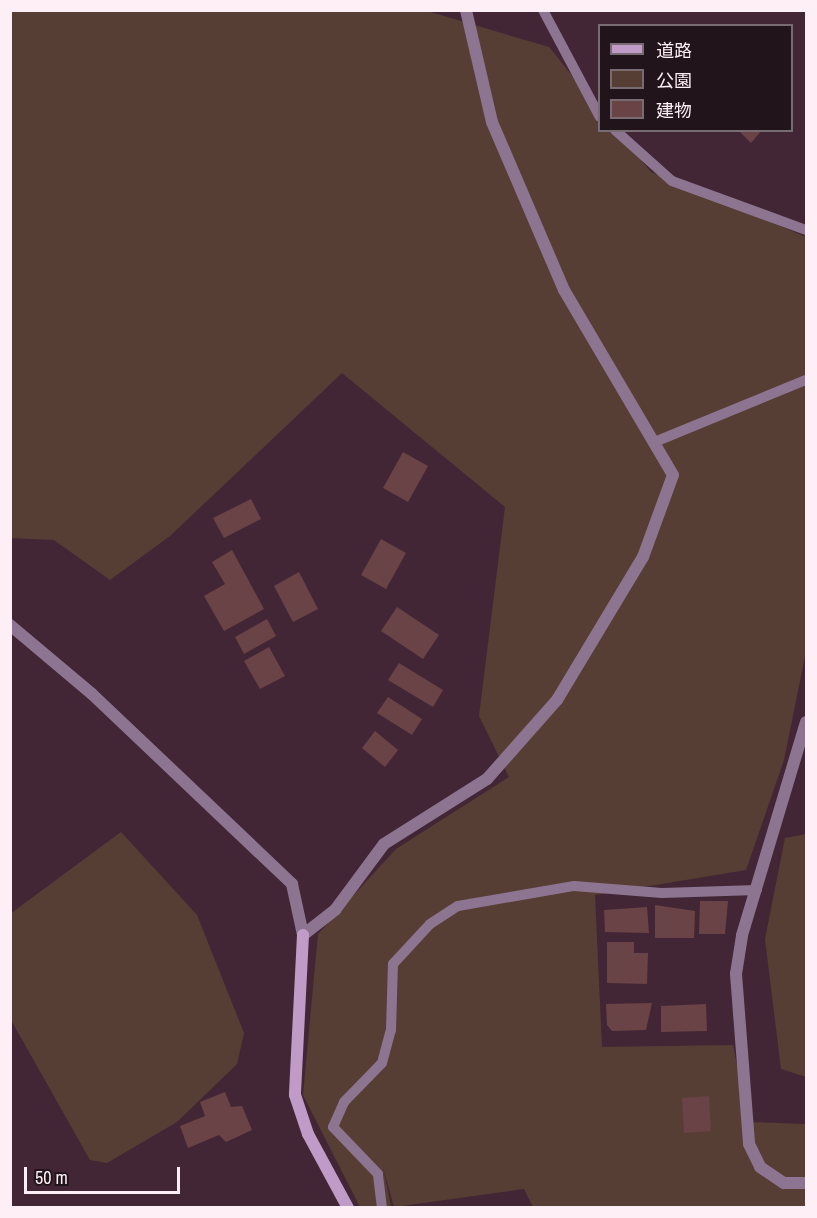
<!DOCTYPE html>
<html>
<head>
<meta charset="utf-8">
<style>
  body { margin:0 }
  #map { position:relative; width:817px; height:1218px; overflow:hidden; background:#432635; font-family:"Archivo Narrow","Noto Sans JP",sans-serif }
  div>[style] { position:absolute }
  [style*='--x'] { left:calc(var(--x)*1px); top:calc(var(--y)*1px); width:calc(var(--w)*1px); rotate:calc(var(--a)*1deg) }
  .green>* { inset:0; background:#573e35 }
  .building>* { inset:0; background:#694346 }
  .lane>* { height:10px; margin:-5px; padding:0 5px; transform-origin:5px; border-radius:5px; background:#8d7591 }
  .street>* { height:12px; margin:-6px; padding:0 6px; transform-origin:6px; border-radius:6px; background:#8d7591 }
  .secondary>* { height:12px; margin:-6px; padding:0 6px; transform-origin:6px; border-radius:6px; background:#c19bc8 }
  span { translate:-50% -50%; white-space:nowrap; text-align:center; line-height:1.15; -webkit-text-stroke:4.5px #21141b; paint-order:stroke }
  .frame { position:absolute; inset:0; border:12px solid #feeef5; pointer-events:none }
  .legend { position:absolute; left:598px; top:24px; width:195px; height:108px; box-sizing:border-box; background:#21141b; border:2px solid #796b72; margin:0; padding:8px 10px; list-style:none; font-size:18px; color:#feeef5 }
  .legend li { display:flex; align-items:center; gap:12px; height:30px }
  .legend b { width:30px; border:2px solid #796b72 }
  .scale { position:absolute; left:24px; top:1167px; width:156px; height:27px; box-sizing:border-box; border:3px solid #feeef5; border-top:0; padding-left:8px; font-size:18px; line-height:21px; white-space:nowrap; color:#feeef5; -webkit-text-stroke:4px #21141b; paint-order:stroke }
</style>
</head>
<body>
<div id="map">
  <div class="green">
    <div style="clip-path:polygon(11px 11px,427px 11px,549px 47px,599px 109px,600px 130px,617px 131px,651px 172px,806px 237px,806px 651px,784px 760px,746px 870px,595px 895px,602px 1047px,733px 1045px,748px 1122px,806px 1124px,806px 1207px,533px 1207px,524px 1189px,394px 1207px,383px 1167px,391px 1206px,360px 1207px,303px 1095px,318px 934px,396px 849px,509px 777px,479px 716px,505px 507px,342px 373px,170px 536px,110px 580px,54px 540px,11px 538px)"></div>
    <div style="clip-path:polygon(121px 832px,197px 915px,244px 1033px,237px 1064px,177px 1122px,107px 1163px,90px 1160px,11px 1020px,10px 914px)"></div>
    <div style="clip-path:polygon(806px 834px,806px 1077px,781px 1069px,765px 939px,785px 838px)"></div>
  </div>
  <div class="building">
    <div style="clip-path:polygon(738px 130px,762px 130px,751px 143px)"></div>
    <div style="clip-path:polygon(403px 452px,428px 466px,408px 502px,383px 488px)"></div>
    <div style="clip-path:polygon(251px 499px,261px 519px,224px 538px,213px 518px)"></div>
    <div style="clip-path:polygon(381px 539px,406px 553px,386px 589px,361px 575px)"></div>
    <div style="clip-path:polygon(232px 550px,264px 609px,224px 631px,204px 596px,225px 584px,212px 562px)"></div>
    <div style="clip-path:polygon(299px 572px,318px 609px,293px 622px,274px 586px)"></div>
    <div style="clip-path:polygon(397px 607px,439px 635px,423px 659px,381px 631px)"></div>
    <div style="clip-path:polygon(267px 619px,276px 636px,244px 654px,235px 637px)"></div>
    <div style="clip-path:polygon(269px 647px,285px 676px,260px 689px,244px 661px)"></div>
    <div style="clip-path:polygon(399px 663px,443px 690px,433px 707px,388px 680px)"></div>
    <div style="clip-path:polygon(388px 697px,422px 719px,412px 735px,377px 713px)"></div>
    <div style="clip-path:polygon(375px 731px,398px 750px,385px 767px,362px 748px)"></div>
    <div style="clip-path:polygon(700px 901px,728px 901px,725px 934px,699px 934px)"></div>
    <div style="clip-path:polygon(655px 905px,695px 911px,694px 938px,655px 938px)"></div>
    <div style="clip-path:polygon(647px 907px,649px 933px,605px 932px,604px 910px)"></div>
    <div style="clip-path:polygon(607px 942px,634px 942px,634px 953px,648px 953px,647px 984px,607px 983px)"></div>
    <div style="clip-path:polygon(652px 1003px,646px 1030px,612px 1031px,607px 1025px,606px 1004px)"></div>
    <div style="clip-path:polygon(706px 1004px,707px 1031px,661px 1032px,661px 1006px)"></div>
    <div style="clip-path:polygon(225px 1092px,231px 1107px,242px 1106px,252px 1130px,226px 1142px,219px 1135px,188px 1148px,180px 1126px,205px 1116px,200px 1102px)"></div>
    <div style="clip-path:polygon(709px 1096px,711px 1131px,684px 1133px,682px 1098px)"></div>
  </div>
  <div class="lane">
    <div style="--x:543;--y:10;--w:121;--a:62"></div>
    <div style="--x:615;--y:130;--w:76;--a:41.8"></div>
    <div style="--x:672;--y:181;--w:143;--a:20.1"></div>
    <div style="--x:657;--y:441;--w:161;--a:-22.3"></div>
    <div style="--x:382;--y:1208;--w:34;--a:-97"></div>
    <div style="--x:378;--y:1174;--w:65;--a:-133.8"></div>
    <div style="--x:333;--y:1127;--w:27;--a:-66"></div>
    <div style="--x:344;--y:1102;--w:54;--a:-45.7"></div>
    <div style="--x:382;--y:1063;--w:34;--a:-75"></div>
    <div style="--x:391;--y:1030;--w:66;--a:-88.3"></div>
    <div style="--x:393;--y:964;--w:54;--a:-47.2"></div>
    <div style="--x:430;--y:924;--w:33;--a:-33"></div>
    <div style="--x:458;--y:906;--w:118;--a:-9.8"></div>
    <div style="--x:574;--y:886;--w:88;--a:4.5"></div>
    <div style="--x:662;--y:893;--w:95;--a:-1.8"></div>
  </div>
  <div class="street">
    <div style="--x:10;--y:625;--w:107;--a:40.1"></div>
    <div style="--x:92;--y:694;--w:276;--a:43.5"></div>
    <div style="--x:292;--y:884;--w:52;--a:77.8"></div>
    <div style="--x:303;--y:935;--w:41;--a:-38"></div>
    <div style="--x:335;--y:910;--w:82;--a:-53.4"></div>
    <div style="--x:384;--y:844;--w:122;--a:-32.3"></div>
    <div style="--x:487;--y:779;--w:106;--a:-48.5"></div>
    <div style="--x:557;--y:700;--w:167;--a:-59"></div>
    <div style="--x:643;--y:557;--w:87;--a:-69.9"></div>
    <div style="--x:673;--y:475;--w:215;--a:-120.5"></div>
    <div style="--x:564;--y:290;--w:183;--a:-113.2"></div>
    <div style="--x:492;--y:122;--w:115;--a:-103.1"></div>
    <div style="--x:806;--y:722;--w:223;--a:106.7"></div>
    <div style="--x:742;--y:936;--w:38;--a:99"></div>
    <div style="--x:736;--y:974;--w:170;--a:85.6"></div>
    <div style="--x:749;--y:1144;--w:25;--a:64"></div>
    <div style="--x:760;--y:1167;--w:29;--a:34"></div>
    <div style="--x:784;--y:1183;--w:22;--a:0"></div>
  </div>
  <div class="secondary">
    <div style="--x:303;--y:935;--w:160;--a:92.9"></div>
    <div style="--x:295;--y:1095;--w:41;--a:71.6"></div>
    <div style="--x:308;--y:1134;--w:84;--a:61.6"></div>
  </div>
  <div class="frame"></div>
  <ul class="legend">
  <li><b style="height:8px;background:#c19bc8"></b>道路</li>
  <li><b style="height:16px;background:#573e35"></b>公園</li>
  <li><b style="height:16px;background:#694346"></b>建物</li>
  </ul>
  <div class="scale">50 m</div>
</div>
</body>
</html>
